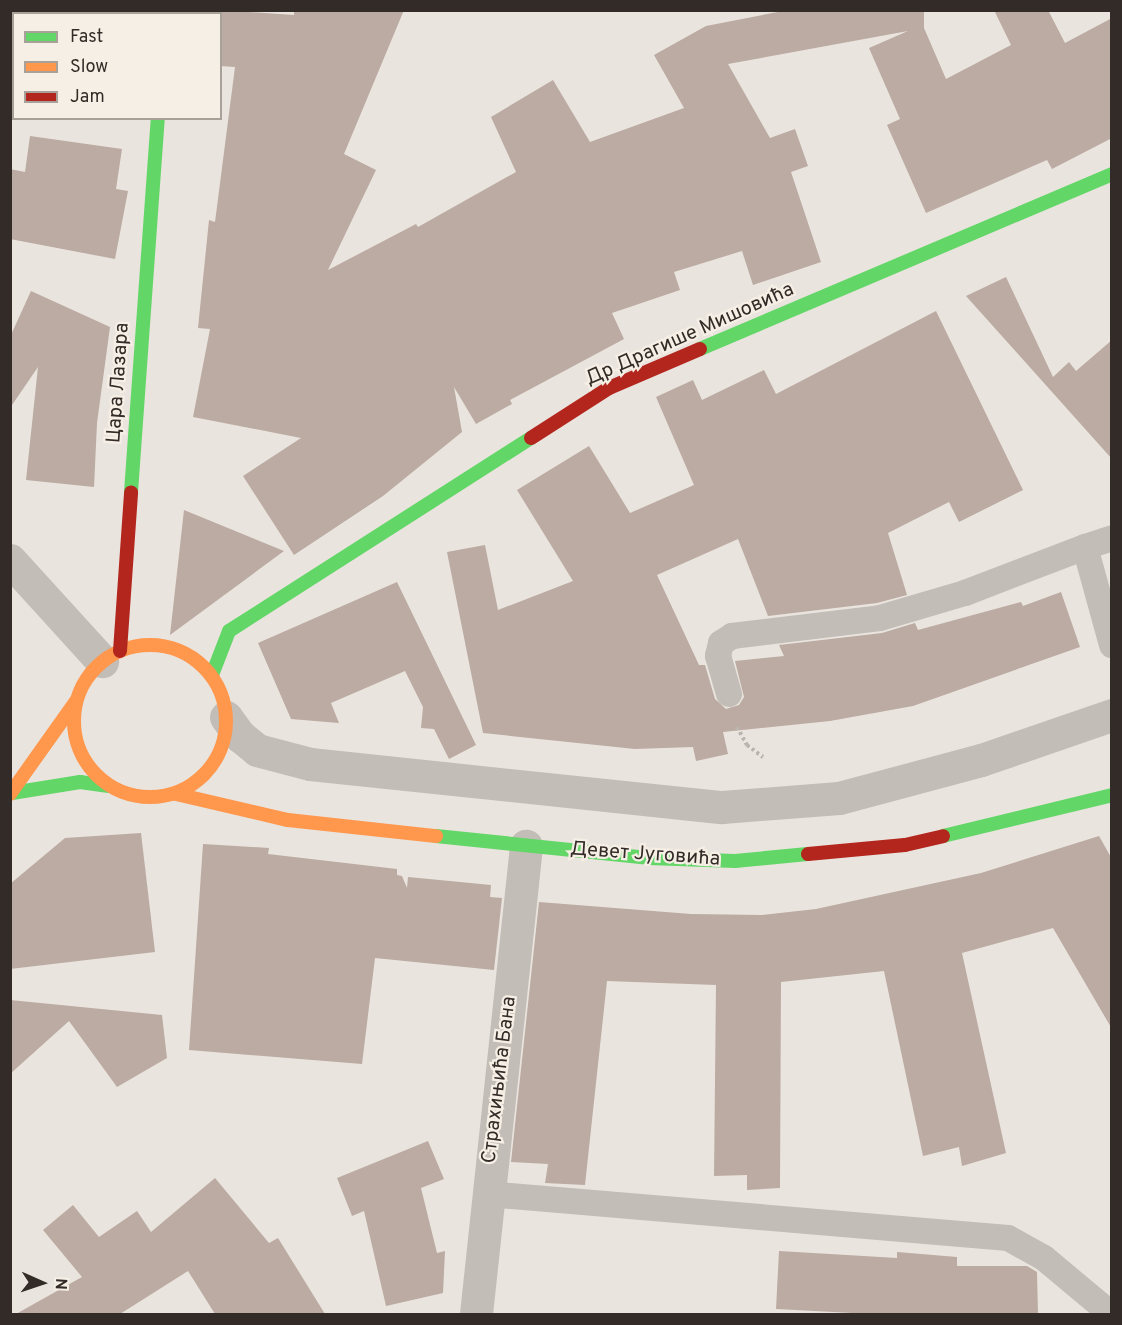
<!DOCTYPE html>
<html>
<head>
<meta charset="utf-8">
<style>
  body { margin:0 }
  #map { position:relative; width:1122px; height:1325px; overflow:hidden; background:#eae4de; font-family:Overpass,sans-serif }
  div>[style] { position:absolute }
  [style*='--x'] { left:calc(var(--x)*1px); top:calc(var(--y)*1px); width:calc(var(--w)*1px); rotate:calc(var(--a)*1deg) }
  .building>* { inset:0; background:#bbaba2 }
  .path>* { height:4px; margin-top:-2px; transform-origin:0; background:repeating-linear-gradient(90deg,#bbb5b0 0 3px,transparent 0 6px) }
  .lane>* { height:26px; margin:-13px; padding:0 13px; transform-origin:13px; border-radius:13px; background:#c2bdb7 }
  .street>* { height:33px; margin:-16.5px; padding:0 16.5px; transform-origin:16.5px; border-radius:16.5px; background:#c2bdb7 }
  .fast>* { height:14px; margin:-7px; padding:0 7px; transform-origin:7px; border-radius:7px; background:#63d668 }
  .slow>* { height:14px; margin:-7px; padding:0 7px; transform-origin:7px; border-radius:7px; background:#ff974d }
  .slow>.ring { margin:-7px; padding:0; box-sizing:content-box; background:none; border:14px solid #ff974d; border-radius:50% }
  .jam>* { height:14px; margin:-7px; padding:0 7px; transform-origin:7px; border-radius:7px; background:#b3261e }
  span { translate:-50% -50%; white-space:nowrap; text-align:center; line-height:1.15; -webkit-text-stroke:4.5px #f6efe5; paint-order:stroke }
  .street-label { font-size:20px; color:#322b27 }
  .frame { position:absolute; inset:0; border:12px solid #322b27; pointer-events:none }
  .legend { position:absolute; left:12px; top:12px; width:210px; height:108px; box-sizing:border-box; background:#f6efe5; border:2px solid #a8a199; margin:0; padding:8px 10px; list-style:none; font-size:18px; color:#322b27 }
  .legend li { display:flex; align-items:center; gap:12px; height:30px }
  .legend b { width:30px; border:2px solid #a8a199 }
  .north { position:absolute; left:12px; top:1253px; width:60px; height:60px; -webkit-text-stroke:4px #f6efe5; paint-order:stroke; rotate:93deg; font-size:16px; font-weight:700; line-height:24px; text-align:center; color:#322b27 }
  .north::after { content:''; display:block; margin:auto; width:21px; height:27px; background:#322b27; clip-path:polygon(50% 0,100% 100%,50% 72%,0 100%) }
</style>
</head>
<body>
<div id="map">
  <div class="building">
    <div style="clip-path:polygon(220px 10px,294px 15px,294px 10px,404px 10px,344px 154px,376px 170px,328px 270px,416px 224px,418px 227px,516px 172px,491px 117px,553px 80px,590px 142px,684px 108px,654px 55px,706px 26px,788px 10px,924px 10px,924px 28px,946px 79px,1011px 45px,994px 10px,1048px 10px,1065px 43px,1112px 18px,1112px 138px,1052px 169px,1047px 160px,926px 213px,887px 125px,900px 119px,869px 48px,908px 31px,728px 64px,770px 138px,795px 129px,808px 166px,791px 172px,821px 262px,753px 285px,742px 251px,674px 272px,680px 290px,612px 313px,624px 339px,510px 400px,512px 404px,476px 424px,454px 387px,462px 432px,383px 496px,294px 555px,243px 476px,301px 438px,193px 417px,210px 329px,198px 328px,209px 220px,215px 222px,235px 67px,220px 66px)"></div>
    <div style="clip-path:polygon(30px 136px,122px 149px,116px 189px,128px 191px,115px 259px,10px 239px,10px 169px,25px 172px)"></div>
    <div style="clip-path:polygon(1006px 277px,1053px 377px,1069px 362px,1076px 371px,1112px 340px,1112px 459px,966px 296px)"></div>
    <div style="clip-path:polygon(31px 291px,110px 327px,97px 423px,94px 487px,26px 480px,38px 367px,10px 408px,10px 337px)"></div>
    <div style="clip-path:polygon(936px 311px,1023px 490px,959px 522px,949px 502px,888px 533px,907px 595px,877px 603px,768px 616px,738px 539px,657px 575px,699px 665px,705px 665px,715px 699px,726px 709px,739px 705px,744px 697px,735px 661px,784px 656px,779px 645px,882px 633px,915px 623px,918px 630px,1021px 602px,1023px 606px,1061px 592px,1080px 647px,913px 706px,830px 721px,723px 732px,728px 754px,696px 761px,693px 747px,635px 749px,483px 733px,447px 552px,485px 545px,498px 610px,573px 581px,517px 490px,589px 446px,630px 513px,694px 485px,656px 397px,693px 380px,702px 400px,764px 370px,776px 394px)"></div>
    <div style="clip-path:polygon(184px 510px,284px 551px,170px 635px)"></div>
    <div style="clip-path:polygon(397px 582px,476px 745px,449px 759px,434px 729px,421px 728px,423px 707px,405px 671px,331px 703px,339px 723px,291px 719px,258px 643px)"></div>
    <div style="clip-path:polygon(141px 833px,155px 952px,10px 969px,10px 884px,65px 838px)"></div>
    <div style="clip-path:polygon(1099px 836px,1112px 859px,1112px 1029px,1053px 928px,962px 953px,1006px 1153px,962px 1166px,959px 1147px,923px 1156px,884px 971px,781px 982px,780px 1188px,747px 1190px,747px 1175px,714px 1176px,716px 985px,607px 981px,585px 1185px,545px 1183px,548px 1164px,511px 1162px,539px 902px,691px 914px,761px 915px,816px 909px,981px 873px)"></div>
    <div style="clip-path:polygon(203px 844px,269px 848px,268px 854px,397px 869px,397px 875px,402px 876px,407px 888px,408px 877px,491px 885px,490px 897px,502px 898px,494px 970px,375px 958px,362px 1064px,189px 1050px)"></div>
    <div style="clip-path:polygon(10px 1000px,162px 1015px,167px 1058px,117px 1087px,69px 1021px,10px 1074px)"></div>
    <div style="clip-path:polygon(428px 1141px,444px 1179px,421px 1188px,437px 1253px,445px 1251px,443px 1293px,386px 1306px,364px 1211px,352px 1216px,337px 1178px)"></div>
    <div style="clip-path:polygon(215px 1178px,269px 1243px,278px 1238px,325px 1314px,215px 1314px,188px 1271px,120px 1314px,16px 1314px,82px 1277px,43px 1230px,73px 1205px,99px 1237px,137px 1211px,151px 1232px)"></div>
    <div style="clip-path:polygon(779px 1251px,897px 1258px,897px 1252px,957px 1257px,957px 1266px,1027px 1266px,1037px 1272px,1038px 1314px,872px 1314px,776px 1309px)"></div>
  </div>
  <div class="path">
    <div style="--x:737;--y:727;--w:21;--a:61"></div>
    <div style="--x:747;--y:745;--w:20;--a:37"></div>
  </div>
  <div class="lane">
    <div style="--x:1085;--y:547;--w:28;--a:-18"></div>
    <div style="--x:729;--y:694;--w:40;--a:-106"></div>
    <div style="--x:718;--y:656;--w:13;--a:-77"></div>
    <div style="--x:721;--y:643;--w:13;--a:-32"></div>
    <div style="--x:732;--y:636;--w:149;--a:-6.9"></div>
    <div style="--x:880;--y:618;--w:89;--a:-16.4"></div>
    <div style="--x:965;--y:593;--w:129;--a:-21"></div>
    <div style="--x:1085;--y:547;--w:102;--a:74.6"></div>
    <div style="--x:487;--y:1194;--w:523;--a:4.83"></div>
    <div style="--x:1008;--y:1238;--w:41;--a:29.1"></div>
    <div style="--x:1044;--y:1258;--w:87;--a:39.9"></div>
  </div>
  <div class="street">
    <div style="--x:10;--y:560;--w:137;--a:47.7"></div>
    <div style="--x:226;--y:717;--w:24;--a:54"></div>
    <div style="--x:240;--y:736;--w:22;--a:39"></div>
    <div style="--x:257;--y:750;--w:55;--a:14.8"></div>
    <div style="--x:310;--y:764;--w:414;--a:6"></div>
    <div style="--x:722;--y:807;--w:117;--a:-4.4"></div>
    <div style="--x:839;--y:798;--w:147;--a:-15"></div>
    <div style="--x:981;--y:760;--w:139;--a:-19"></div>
    <div style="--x:476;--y:1314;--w:471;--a:-83.9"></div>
  </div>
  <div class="fast">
    <div style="--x:165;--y:14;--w:4;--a:-76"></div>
    <div style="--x:700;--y:349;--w:448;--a:-23"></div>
    <div style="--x:131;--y:492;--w:375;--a:-85.9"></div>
    <div style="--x:212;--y:675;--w:47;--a:-68.9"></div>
    <div style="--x:229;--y:631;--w:358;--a:-32.6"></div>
    <div style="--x:12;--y:793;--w:69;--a:-9.2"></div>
    <div style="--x:80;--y:782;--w:29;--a:8"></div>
    <div style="--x:436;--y:836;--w:213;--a:5.9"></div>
    <div style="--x:648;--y:858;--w:87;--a:2"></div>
    <div style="--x:735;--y:861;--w:73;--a:-5.5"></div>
    <div style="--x:943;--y:836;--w:174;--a:-13.6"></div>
  </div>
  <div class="slow">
    <div class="ring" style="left:74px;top:645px;width:138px;height:138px"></div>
    <div style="--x:10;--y:794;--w:114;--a:-54.6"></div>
    <div style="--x:176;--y:794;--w:115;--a:13.1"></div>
    <div style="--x:288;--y:820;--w:149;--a:6.2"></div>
  </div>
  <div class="jam">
    <div style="--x:531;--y:438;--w:93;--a:-32.7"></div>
    <div style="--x:609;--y:388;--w:99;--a:-23.2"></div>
    <div style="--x:120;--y:651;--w:159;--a:-86"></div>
    <div style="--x:808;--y:854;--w:97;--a:-5.3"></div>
    <div style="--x:905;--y:845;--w:39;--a:-13"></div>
  </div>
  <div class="street-label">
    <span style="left:690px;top:335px;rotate:-24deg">Др Драгише Мишовића</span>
    <span style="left:119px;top:383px;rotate:-86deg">Цара Лазара</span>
    <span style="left:645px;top:855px;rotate:4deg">Девет Југовића</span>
    <span style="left:500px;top:1080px;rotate:-83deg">Страхињића Бана</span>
  </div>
  <div class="frame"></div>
  <ul class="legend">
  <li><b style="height:8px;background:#63d668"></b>Fast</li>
  <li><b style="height:8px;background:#ff974d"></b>Slow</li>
  <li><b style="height:8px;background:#b3261e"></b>Jam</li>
  </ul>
  <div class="north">N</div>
</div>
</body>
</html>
